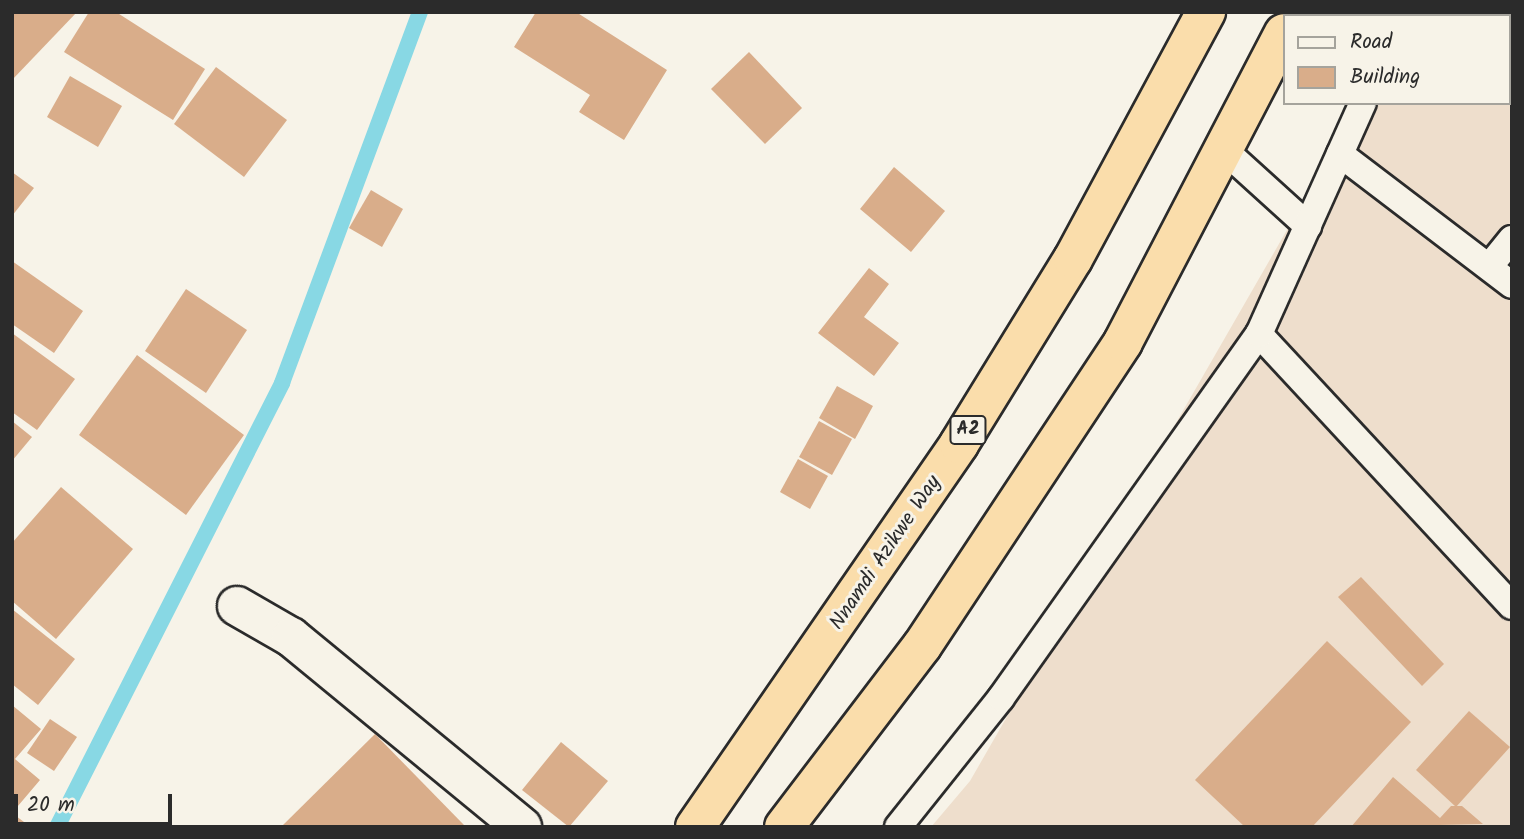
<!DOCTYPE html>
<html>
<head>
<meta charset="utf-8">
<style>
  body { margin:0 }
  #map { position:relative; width:1524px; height:839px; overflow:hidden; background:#f7f3e8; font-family:Kalam,sans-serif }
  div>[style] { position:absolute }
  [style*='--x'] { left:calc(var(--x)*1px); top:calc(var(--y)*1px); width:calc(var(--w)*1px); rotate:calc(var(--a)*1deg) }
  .built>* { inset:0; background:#eedecc }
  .stream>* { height:16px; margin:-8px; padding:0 8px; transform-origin:8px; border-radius:8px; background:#88d8e4 }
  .building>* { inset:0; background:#d9ad8a }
  .roads { filter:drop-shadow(2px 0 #2b2b2b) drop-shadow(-2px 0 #2b2b2b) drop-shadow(0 2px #2b2b2b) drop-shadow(0 -2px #2b2b2b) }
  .service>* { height:26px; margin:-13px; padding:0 13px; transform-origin:13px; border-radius:13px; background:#f7f3e8 }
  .minor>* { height:38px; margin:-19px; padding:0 19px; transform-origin:19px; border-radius:19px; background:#f7f3e8 }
  .trunk>* { height:38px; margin:-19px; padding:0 19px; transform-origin:19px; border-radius:19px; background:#faddab }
  span { translate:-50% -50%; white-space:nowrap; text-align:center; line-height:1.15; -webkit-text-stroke:6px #f7f3e8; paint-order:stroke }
  .shield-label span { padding:2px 5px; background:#f7f3e8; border:2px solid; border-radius:5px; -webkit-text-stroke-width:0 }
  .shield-label { font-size:19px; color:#2b2b2b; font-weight:700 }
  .street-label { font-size:21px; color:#2b2b2b }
  .frame { position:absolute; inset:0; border:14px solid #2b2b2b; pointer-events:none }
  .legend { position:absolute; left:1283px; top:14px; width:228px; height:91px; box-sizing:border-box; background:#f7f3e8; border:2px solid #a5a39c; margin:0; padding:9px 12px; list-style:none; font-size:21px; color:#2b2b2b }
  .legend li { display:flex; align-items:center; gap:14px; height:35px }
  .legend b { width:35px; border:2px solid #a5a39c }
  .scale { position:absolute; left:14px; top:794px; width:158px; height:32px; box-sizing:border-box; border:4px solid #2b2b2b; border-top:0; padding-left:9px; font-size:21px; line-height:24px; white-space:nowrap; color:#2b2b2b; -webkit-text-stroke:5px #f7f3e8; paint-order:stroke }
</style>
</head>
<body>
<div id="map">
  <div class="built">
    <div style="clip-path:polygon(1412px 12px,1512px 12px,1512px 827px,931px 827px,970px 781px,1360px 103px,1508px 103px,1508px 16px)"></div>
  </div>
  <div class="stream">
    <div style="--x:57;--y:827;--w:498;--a:-63.1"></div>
    <div style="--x:282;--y:383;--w:396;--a:-69.6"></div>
  </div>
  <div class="building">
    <div style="clip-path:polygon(12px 12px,77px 12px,12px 80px)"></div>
    <div style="clip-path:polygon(89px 12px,116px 12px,205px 69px,173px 120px,64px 52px)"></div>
    <div style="clip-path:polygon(536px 12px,576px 12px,667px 70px,624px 140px,579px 112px,590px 95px,514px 47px)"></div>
    <div style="clip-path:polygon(749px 52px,802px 108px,765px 144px,711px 89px)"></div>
    <div style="clip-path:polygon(216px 67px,287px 120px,244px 177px,174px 124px)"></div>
    <div style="clip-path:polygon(70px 76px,122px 106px,98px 147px,47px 117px)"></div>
    <div style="clip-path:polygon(894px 167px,945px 211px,911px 252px,860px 209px)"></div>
    <div style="clip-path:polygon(12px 172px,34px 188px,12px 216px)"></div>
    <div style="clip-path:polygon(371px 190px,403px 209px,382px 247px,349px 228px)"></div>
    <div style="clip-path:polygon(12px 261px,83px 311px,54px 353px,12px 324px)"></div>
    <div style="clip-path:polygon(869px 268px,889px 284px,864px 317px,899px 343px,874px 376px,818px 333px)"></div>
    <div style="clip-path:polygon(186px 289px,247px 330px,206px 393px,145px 351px)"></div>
    <div style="clip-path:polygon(12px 333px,75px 379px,37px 430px,12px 412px)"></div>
    <div style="clip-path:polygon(137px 355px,244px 435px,186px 515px,79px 435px)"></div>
    <div style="clip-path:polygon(837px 386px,873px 406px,855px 439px,819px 418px)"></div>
    <div style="clip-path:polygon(12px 421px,32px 437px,12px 461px)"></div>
    <div style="clip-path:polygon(819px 421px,852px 439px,832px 475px,799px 457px)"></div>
    <div style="clip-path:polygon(798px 459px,828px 476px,810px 509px,780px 492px)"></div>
    <div style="clip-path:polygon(61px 487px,133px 549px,56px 639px,12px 601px,12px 543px)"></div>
    <div style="clip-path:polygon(1361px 577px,1444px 664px,1422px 686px,1338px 597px)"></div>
    <div style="clip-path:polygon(12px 609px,75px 659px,38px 705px,12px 684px)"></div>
    <div style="clip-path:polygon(1327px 641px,1411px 722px,1312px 827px,1245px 827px,1195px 780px)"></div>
    <div style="clip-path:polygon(12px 705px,41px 729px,15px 759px,40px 780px,12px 813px)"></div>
    <div style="clip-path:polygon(1469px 711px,1510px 747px,1456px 807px,1416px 770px)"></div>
    <div style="clip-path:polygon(50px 719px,77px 737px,54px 771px,27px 753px)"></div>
    <div style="clip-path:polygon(375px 734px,464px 825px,281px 827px)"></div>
    <div style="clip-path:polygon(561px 742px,608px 781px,569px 827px,522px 790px)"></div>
    <div style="clip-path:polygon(1393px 777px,1440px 818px,1451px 806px,1462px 806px,1483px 824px,1351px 827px)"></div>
    <div style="clip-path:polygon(12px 813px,24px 822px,20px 827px,12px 827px)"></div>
  </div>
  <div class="roads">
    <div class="service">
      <div style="--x:1487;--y:12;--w:6;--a:45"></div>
      <div style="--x:1403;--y:16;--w:4;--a:-63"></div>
      <div style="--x:1508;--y:32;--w:6;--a:45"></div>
      <div style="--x:1223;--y:149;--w:115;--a:42.2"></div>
      <div style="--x:1340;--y:154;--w:216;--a:37.3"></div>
      <div style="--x:1489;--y:267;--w:36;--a:-51"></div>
      <div style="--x:1259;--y:334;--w:371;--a:47.1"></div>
      <div style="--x:898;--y:827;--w:165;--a:-51.4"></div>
      <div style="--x:1001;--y:698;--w:446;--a:-54.7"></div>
      <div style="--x:1259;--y:334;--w:253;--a:-65.8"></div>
    </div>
    <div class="minor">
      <div style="--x:237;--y:606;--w:62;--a:29.9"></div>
      <div style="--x:291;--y:637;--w:299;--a:39.4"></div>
    </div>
    <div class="trunk">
      <div style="--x:695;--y:827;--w:465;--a:-55.4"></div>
      <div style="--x:959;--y:444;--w:217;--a:-58.4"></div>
      <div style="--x:1073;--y:259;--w:281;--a:-61.7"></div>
      <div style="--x:784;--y:827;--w:228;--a:-52.7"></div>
      <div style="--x:922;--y:646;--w:364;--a:-56.5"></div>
      <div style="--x:1123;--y:342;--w:348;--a:-62.5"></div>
    </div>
  </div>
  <div class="shield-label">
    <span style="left:968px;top:430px">A2</span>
  </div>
  <div class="street-label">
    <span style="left:886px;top:553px;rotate:-56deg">Nnamdi Azikwe Way</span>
  </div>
  <div class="frame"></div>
  <ul class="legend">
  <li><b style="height:9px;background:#f7f3e8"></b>Road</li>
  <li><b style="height:19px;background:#d9ad8a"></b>Building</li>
  </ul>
  <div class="scale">20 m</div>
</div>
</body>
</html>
